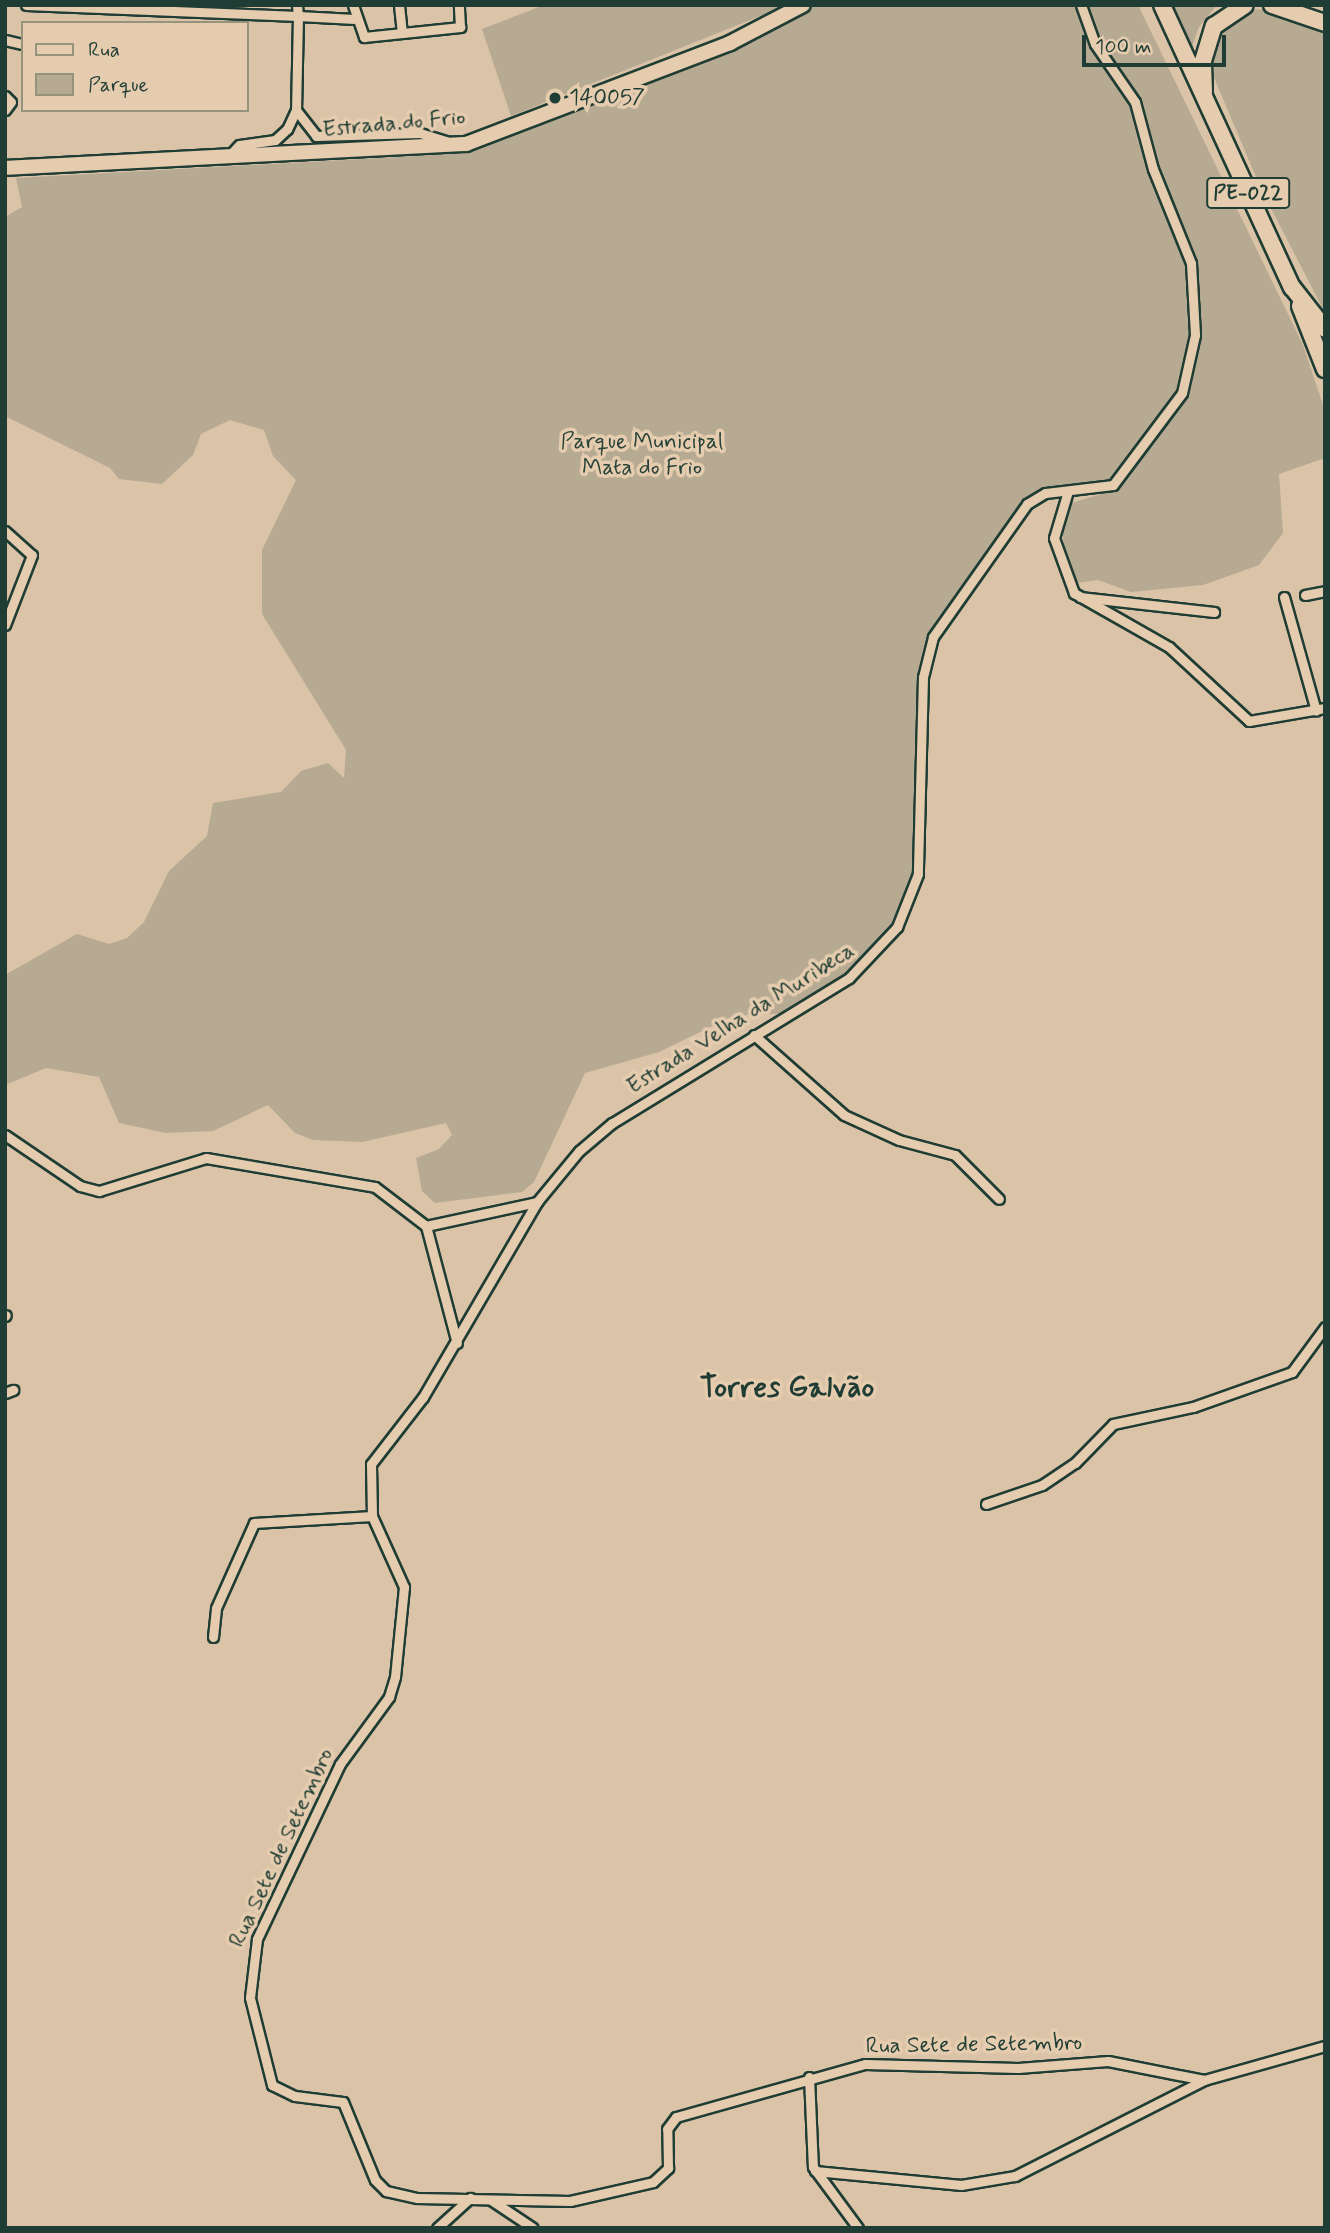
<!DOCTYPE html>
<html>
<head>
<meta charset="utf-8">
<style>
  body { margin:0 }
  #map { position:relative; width:1330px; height:2233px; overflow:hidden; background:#dac3a7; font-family:Mynerve,sans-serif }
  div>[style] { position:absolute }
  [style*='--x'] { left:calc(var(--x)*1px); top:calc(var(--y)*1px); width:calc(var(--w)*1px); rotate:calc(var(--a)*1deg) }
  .green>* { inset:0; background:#b7aa92 }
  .roads { filter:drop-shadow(2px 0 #1f3d34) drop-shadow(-2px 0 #1f3d34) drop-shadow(0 2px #1f3d34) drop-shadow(0 -2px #1f3d34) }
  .minor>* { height:9px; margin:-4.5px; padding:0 4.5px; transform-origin:4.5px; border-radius:4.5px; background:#e6ccae }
  .primary>* { height:14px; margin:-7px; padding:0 7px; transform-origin:7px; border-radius:7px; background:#e6ccae }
  .trunk>* { height:16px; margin:-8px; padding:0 8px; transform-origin:8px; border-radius:8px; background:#e6ccae }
  .dots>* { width:19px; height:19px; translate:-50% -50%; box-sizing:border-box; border:4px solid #e6ccae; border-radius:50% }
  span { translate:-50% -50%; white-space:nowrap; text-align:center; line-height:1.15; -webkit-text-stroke:7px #e6ccae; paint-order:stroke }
  .shield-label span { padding:2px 5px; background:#e6ccae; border:2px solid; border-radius:5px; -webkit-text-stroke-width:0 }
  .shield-label { font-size:21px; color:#1f3d34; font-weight:700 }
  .poi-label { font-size:23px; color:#1f3d34 }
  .left { translate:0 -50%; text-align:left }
  .street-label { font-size:23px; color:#1f3d34 }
  .park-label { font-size:23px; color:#274239 }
  .district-label { font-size:30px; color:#1f3d34; font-weight:700 }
  .frame { position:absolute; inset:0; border:7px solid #1f3d34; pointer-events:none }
  .legend { position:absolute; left:21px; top:21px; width:228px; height:91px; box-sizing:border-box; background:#e6ccae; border:2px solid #96937d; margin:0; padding:9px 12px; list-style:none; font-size:21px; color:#1f3d34 }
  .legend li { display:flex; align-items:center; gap:14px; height:35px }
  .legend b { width:35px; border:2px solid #96937d }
  .scale { position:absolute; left:1082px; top:35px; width:144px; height:32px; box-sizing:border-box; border:4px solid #1f3d34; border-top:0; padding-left:9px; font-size:21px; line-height:24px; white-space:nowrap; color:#1f3d34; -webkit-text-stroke:5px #e6ccae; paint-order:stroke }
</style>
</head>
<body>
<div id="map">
  <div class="green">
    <div style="clip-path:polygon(544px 5px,788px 5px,511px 116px,482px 29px)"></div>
    <div style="clip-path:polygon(797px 5px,1077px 5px,1090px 42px,1127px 89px,1191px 277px,1192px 340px,1179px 391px,1115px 483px,1028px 501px,929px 646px,921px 858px,900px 922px,855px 973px,789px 1013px,733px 1016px,659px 1052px,585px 1073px,534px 1182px,522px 1192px,435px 1203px,422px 1191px,416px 1158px,439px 1149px,452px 1135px,446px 1123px,362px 1142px,313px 1140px,295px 1133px,268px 1105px,213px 1131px,166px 1133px,119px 1123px,99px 1077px,46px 1068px,5px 1085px,5px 975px,77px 934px,109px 944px,127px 938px,144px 922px,169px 871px,207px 836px,213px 803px,281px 792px,301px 771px,328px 763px,344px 778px,346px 750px,262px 614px,262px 550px,296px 480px,273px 456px,264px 430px,230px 420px,201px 434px,193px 455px,162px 484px,119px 479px,110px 468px,5px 416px,5px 217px,22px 207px,16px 178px,417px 156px,477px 145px,759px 39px)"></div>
    <div style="clip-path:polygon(1084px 5px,1138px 5px,1303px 345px,1325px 411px,1325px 458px,1279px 474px,1283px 533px,1259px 565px,1203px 585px,1131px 592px,1098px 580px,1075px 583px,1064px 549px,1062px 521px,1071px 503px,1119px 489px,1184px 395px,1199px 338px,1193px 248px,1157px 171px,1137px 101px,1097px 40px)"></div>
    <div style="clip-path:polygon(1166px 5px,1217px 5px,1199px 27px,1189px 56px)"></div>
    <div style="clip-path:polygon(1253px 9px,1274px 10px,1325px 32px,1325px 313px,1261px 189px,1210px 68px,1210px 38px,1228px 18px)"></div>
  </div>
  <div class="roads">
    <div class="minor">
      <div style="--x:26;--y:5;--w:272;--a:2.3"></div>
      <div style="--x:298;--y:16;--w:94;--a:91.2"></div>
      <div style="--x:296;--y:110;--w:21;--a:115"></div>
      <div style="--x:287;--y:129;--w:16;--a:137"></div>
      <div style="--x:275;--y:140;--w:36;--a:172"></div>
      <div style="--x:239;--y:145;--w:16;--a:133"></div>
      <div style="--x:297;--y:5;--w:11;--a:85"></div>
      <div style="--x:298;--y:16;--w:57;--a:3"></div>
      <div style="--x:353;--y:5;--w:34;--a:71"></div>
      <div style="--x:364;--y:37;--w:97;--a:-5.9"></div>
      <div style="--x:460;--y:27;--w:22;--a:-93"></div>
      <div style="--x:399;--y:5;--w:28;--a:84"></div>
      <div style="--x:1081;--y:5;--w:41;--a:70.3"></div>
      <div style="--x:1095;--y:44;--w:70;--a:55.4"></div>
      <div style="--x:1135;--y:102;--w:69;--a:75"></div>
      <div style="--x:1153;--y:169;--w:101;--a:68"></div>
      <div style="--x:1191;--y:263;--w:72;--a:86.8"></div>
      <div style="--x:1195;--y:335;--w:59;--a:102.6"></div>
      <div style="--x:1182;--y:393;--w:115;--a:126.9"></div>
      <div style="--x:1113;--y:485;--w:68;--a:173.3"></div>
      <div style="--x:1045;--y:493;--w:21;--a:149"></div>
      <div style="--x:1027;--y:504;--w:163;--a:125.3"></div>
      <div style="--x:933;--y:637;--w:41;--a:104"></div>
      <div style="--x:923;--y:677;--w:197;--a:91.5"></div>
      <div style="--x:918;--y:874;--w:57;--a:111.6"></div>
      <div style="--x:897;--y:927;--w:70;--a:133.3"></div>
      <div style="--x:849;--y:978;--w:278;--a:148.5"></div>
      <div style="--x:612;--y:1123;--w:43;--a:139.7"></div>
      <div style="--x:579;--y:1151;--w:66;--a:129.5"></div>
      <div style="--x:537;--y:1202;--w:226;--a:120.3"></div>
      <div style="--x:423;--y:1397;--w:85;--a:127.8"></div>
      <div style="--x:371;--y:1464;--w:52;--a:88.9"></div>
      <div style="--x:372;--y:1516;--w:78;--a:65.7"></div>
      <div style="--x:404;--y:1587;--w:90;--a:95.7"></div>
      <div style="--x:395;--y:1677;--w:21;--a:107"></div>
      <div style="--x:389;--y:1697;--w:83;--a:126.2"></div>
      <div style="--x:340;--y:1764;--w:194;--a:115.4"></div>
      <div style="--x:257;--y:1939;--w:59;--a:96.8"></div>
      <div style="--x:250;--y:1998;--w:90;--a:75.8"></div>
      <div style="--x:272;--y:2085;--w:25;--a:26"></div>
      <div style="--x:295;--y:2096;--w:48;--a:7.1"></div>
      <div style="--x:343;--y:2102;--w:84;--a:67.7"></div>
      <div style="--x:375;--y:2180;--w:16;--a:45"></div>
      <div style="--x:386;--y:2191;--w:32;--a:13"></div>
      <div style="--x:417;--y:2198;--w:153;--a:1.1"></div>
      <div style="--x:570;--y:2201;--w:85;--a:-12.9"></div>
      <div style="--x:653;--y:2182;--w:21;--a:-43"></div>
      <div style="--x:668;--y:2168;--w:39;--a:-91"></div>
      <div style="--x:667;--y:2129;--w:15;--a:-53"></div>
      <div style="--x:676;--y:2117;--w:196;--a:-15.7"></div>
      <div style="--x:865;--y:2064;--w:153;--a:1.5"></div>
      <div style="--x:1018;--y:2068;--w:90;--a:-4.4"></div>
      <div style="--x:1108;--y:2061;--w:98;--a:11.2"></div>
      <div style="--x:1204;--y:2080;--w:126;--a:-15.7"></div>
      <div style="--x:5;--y:40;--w:18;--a:13"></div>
      <div style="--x:5;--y:96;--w:8;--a:45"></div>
      <div style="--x:11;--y:102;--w:10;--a:127"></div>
      <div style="--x:296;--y:110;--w:33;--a:52"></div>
      <div style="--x:316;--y:136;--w:104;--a:-1.7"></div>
      <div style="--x:420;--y:133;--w:28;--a:17"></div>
      <div style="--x:1068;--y:491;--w:49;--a:106.6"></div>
      <div style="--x:1054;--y:538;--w:59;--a:70"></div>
      <div style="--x:1074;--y:593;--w:109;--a:29.6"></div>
      <div style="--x:1169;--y:647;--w:109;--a:42.8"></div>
      <div style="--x:1249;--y:721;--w:77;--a:-9.7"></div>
      <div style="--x:5;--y:531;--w:36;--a:42"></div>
      <div style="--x:32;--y:555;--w:75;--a:111.1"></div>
      <div style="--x:1305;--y:595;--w:20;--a:-11"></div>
      <div style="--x:1080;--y:597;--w:135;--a:6.4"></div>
      <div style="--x:1284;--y:597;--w:118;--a:74.3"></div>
      <div style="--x:754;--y:1035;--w:120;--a:41.6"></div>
      <div style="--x:844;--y:1115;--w:60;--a:24.4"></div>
      <div style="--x:899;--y:1140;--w:58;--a:15"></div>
      <div style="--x:955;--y:1155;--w:62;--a:45"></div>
      <div style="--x:5;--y:1135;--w:91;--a:34.2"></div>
      <div style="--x:80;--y:1186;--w:20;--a:15"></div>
      <div style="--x:99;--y:1191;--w:112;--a:-17.1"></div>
      <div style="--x:206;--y:1158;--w:171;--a:9.7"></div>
      <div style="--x:375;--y:1187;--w:64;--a:37.4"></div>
      <div style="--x:426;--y:1226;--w:121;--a:75.2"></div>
      <div style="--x:426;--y:1226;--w:114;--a:-12.2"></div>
      <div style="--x:5;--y:1316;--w:1;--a:-45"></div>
      <div style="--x:5;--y:1393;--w:9;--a:-21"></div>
      <div style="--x:986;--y:1504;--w:59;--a:-18.7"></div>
      <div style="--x:1042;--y:1485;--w:40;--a:-34"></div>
      <div style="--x:1075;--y:1463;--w:54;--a:-45.7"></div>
      <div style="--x:1113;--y:1424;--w:82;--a:-12"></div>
      <div style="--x:1193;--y:1407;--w:105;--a:-19.5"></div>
      <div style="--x:1292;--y:1372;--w:56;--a:-53.7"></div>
      <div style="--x:213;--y:1637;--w:29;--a:-84"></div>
      <div style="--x:216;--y:1608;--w:93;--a:-65.9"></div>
      <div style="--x:254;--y:1523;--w:118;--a:-3.4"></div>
      <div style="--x:809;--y:2077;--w:90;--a:87.5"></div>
      <div style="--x:813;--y:2167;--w:76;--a:53.6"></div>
      <div style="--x:815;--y:2171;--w:147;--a:5.5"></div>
      <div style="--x:961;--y:2185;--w:55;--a:-9.5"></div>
      <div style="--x:1015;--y:2176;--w:212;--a:-26.9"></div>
      <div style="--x:491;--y:2200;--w:50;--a:33.7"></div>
      <div style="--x:437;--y:2228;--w:45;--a:-42.3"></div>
    </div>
    <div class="primary">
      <div style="--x:5;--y:168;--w:462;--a:-3"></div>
      <div style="--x:466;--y:144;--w:283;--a:-20.9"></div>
      <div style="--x:730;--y:43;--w:82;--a:-27.5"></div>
    </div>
    <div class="trunk">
      <div style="--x:1162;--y:5;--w:311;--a:65.3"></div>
      <div style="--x:1292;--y:287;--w:53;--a:51.8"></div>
      <div style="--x:1272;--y:5;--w:56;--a:18.8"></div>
      <div style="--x:1204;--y:92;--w:31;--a:-92"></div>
      <div style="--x:1203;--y:61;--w:37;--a:-73"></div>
      <div style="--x:1214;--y:26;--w:37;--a:-34"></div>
      <div style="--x:1300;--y:306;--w:68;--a:68.4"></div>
    </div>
  </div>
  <div class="dots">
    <div style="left:555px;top:98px;background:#1f3d34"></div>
  </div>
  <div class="shield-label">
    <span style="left:1248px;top:193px">PE-022</span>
  </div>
  <div class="poi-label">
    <span class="left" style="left:569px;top:98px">140057</span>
  </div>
  <div class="street-label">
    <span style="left:394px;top:124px;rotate:-5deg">Estrada do Frio</span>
    <span style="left:741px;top:1019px;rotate:-32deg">Estrada Velha da Muribeca</span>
    <span style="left:282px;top:1848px;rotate:-65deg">Rua Sete de Setembro</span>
    <span style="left:974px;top:2045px;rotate:-1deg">Rua Sete de Setembro</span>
  </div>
  <div class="park-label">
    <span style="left:642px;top:455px">Parque Municipal<br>Mata do Frio</span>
  </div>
  <div class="district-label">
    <span style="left:787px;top:1388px">Torres Galvão</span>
  </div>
  <div class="frame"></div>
  <ul class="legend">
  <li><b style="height:9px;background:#e6ccae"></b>Rua</li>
  <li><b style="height:19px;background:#b7aa92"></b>Parque</li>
  </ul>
  <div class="scale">100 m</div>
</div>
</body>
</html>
